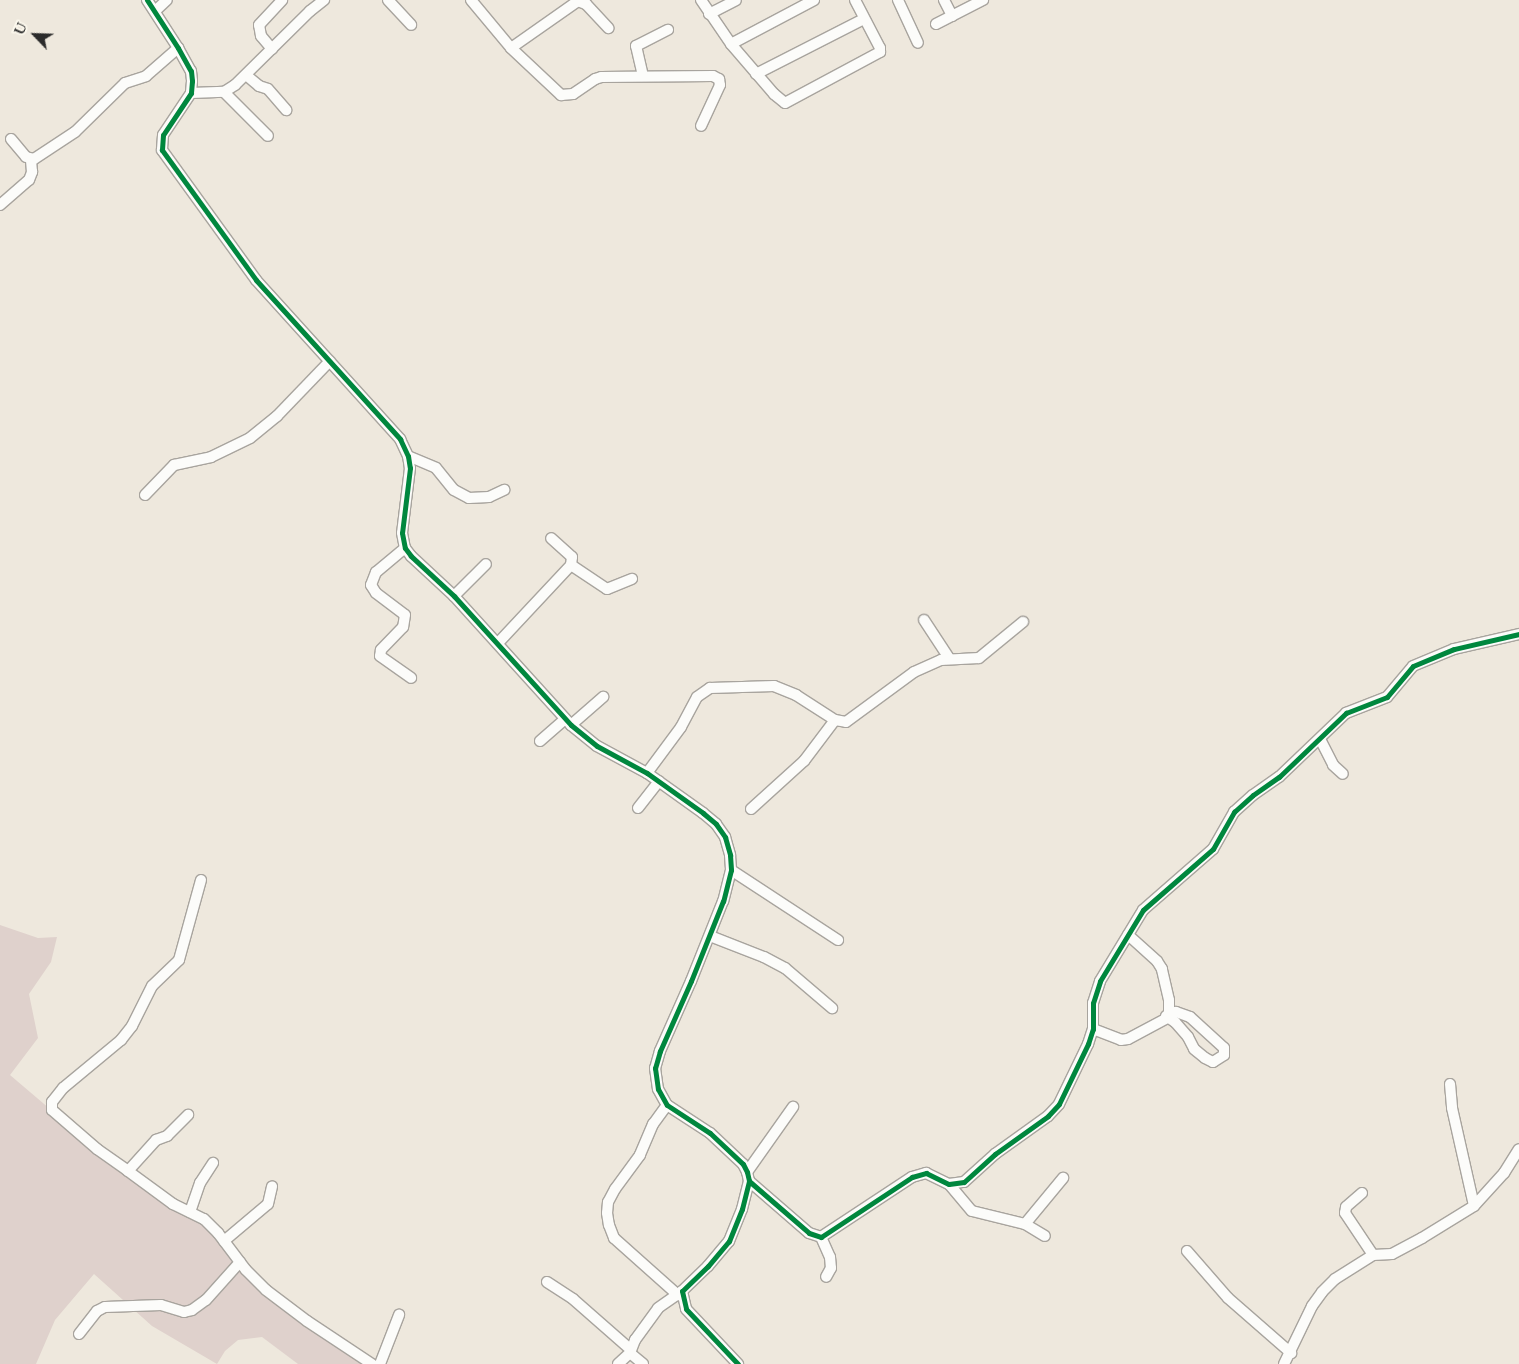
<!DOCTYPE html>
<html>
<head>
<meta charset="utf-8">
<style>
  body { margin:0 }
  #map { position:relative; width:1519px; height:1364px; overflow:hidden; background:#eee8dd; font-family:Cardo,serif }
  div>[style] { position:absolute }
  [style*='--x'] { left:calc(var(--x)*1px); top:calc(var(--y)*1px); width:calc(var(--w)*1px); rotate:calc(var(--a)*1deg) }
  .industrial>* { inset:0; background:#dfd1cc }
  .roads { filter:drop-shadow(1px 0 #a8a49e) drop-shadow(-1px 0 #a8a49e) drop-shadow(0 1px #a8a49e) drop-shadow(0 -1px #a8a49e) }
  .street>* { height:10px; margin:-5px; padding:0 5px; transform-origin:5px; border-radius:5px; background:#fcfcfa }
  .cycleway>* { height:5px; margin:-2.5px; padding:0 2.5px; transform-origin:2.5px; border-radius:2.5px; background:#00873e }
  span { translate:-50% -50%; white-space:nowrap; text-align:center; line-height:1.15; -webkit-text-stroke:4px #fbf7ec; paint-order:stroke }
  .north { position:absolute; left:10px; top:10px; width:50px; height:50px; -webkit-text-stroke:4px #fbf7ec; paint-order:stroke; rotate:294deg; font-size:14px; font-weight:700; line-height:20px; text-align:center; color:#2b2b2b }
  .north::after { content:''; display:block; margin:auto; width:18px; height:22px; background:#2b2b2b; clip-path:polygon(50% 0,100% 100%,50% 72%,0 100%) }
</style>
</head>
<body>
<div id="map">
  <div class="industrial">
    <div style="clip-path:polygon(0 925px,38px 938px,57px 937px,51px 962px,29px 994px,38px 1038px,10px 1075px,97px 1149px,206px 1226px,236px 1267px,285px 1309px,369px 1364px,298px 1364px,262px 1337px,238px 1340px,225px 1351px,217px 1364px,152px 1326px,94px 1274px,55px 1320px,36px 1364px,0 1364px)"></div>
  </div>
  <div class="roads">
    <div class="street">
      <div style="--x:147;--y:0;--w:57;--a:57.1"></div>
      <div style="--x:178;--y:48;--w:26;--a:61"></div>
      <div style="--x:191;--y:71;--w:10;--a:84"></div>
      <div style="--x:192;--y:81;--w:12;--a:95"></div>
      <div style="--x:191;--y:93;--w:50;--a:123.7"></div>
      <div style="--x:163;--y:135;--w:15;--a:94"></div>
      <div style="--x:162;--y:150;--w:160;--a:54.1"></div>
      <div style="--x:256;--y:280;--w:215;--a:47.8"></div>
      <div style="--x:400;--y:439;--w:19;--a:65"></div>
      <div style="--x:408;--y:456;--w:12;--a:81"></div>
      <div style="--x:410;--y:468;--w:65;--a:97"></div>
      <div style="--x:402;--y:533;--w:15;--a:79"></div>
      <div style="--x:405;--y:548;--w:10;--a:53"></div>
      <div style="--x:411;--y:556;--w:59;--a:42.9"></div>
      <div style="--x:454;--y:596;--w:174;--a:47.8"></div>
      <div style="--x:571;--y:725;--w:33;--a:39"></div>
      <div style="--x:597;--y:746;--w:57;--a:28.4"></div>
      <div style="--x:647;--y:773;--w:69;--a:35.5"></div>
      <div style="--x:703;--y:813;--w:17;--a:40"></div>
      <div style="--x:716;--y:824;--w:16;--a:55"></div>
      <div style="--x:725;--y:837;--w:19;--a:74"></div>
      <div style="--x:730;--y:855;--w:15;--a:86"></div>
      <div style="--x:731;--y:870;--w:32;--a:104"></div>
      <div style="--x:723;--y:901;--w:86;--a:111.8"></div>
      <div style="--x:691;--y:981;--w:77;--a:113.9"></div>
      <div style="--x:660;--y:1051;--w:18;--a:106"></div>
      <div style="--x:655;--y:1068;--w:21;--a:82"></div>
      <div style="--x:658;--y:1089;--w:18;--a:61"></div>
      <div style="--x:667;--y:1105;--w:51;--a:33.1"></div>
      <div style="--x:710;--y:1133;--w:45;--a:43.2"></div>
      <div style="--x:743;--y:1164;--w:9;--a:63"></div>
      <div style="--x:747;--y:1172;--w:9;--a:77"></div>
      <div style="--x:749;--y:1181;--w:29;--a:104"></div>
      <div style="--x:742;--y:1209;--w:35;--a:112"></div>
      <div style="--x:729;--y:1241;--w:33;--a:130"></div>
      <div style="--x:708;--y:1266;--w:36;--a:136"></div>
      <div style="--x:682;--y:1291;--w:18;--a:77"></div>
      <div style="--x:686;--y:1309;--w:76;--a:46.6"></div>
      <div style="--x:388;--y:0;--w:34;--a:47"></div>
      <div style="--x:471;--y:0;--w:62;--a:50.2"></div>
      <div style="--x:511;--y:48;--w:69;--a:43.2"></div>
      <div style="--x:561;--y:95;--w:12;--a:-5"></div>
      <div style="--x:573;--y:94;--w:27;--a:-34"></div>
      <div style="--x:595;--y:79;--w:6;--a:-18"></div>
      <div style="--x:601;--y:77;--w:112;--a:-0.5"></div>
      <div style="--x:713;--y:76;--w:7;--a:27"></div>
      <div style="--x:719;--y:79;--w:6;--a:81"></div>
      <div style="--x:720;--y:85;--w:45;--a:114.9"></div>
      <div style="--x:701;--y:0;--w:53;--a:55.7"></div>
      <div style="--x:731;--y:44;--w:66;--a:49.3"></div>
      <div style="--x:774;--y:94;--w:14;--a:39"></div>
      <div style="--x:785;--y:103;--w:108;--a:-28.2"></div>
      <div style="--x:880;--y:52;--w:4;--a:-90"></div>
      <div style="--x:880;--y:48;--w:54;--a:-117.5"></div>
      <div style="--x:898;--y:0;--w:47;--a:65.1"></div>
      <div style="--x:944;--y:0;--w:18;--a:63"></div>
      <div style="--x:155;--y:11;--w:16;--a:-43"></div>
      <div style="--x:709;--y:14;--w:30;--a:-27"></div>
      <div style="--x:936;--y:24;--w:53;--a:-27.1"></div>
      <div style="--x:731;--y:44;--w:94;--a:-27.9"></div>
      <div style="--x:511;--y:48;--w:82;--a:-35"></div>
      <div style="--x:578;--y:1;--w:9;--a:21"></div>
      <div style="--x:586;--y:4;--w:33;--a:47"></div>
      <div style="--x:272;--y:49;--w:17;--a:-130"></div>
      <div style="--x:261;--y:36;--w:11;--a:-100"></div>
      <div style="--x:259;--y:25;--w:34;--a:-47"></div>
      <div style="--x:756;--y:74;--w:121;--a:-27"></div>
      <div style="--x:246;--y:75;--w:17;--a:40"></div>
      <div style="--x:259;--y:86;--w:9;--a:18"></div>
      <div style="--x:268;--y:89;--w:28;--a:49"></div>
      <div style="--x:643;--y:76;--w:31;--a:-103"></div>
      <div style="--x:636;--y:46;--w:36;--a:-27"></div>
      <div style="--x:224;--y:92;--w:62;--a:45"></div>
      <div style="--x:191;--y:93;--w:33;--a:-2"></div>
      <div style="--x:224;--y:92;--w:13;--a:-32"></div>
      <div style="--x:235;--y:85;--w:105;--a:-44.6"></div>
      <div style="--x:310;--y:11;--w:18;--a:-38"></div>
      <div style="--x:11;--y:139;--w:23;--a:50"></div>
      <div style="--x:26;--y:157;--w:8;--a:14"></div>
      <div style="--x:34;--y:159;--w:49;--a:-33.4"></div>
      <div style="--x:75;--y:132;--w:70;--a:-44.4"></div>
      <div style="--x:125;--y:83;--w:22;--a:-18"></div>
      <div style="--x:146;--y:76;--w:43;--a:-41.2"></div>
      <div style="--x:0;--y:205;--w:38;--a:-41"></div>
      <div style="--x:29;--y:180;--w:9;--a:-69"></div>
      <div style="--x:32;--y:172;--w:12;--a:-95"></div>
      <div style="--x:408;--y:456;--w:30;--a:23"></div>
      <div style="--x:436;--y:468;--w:28;--a:51"></div>
      <div style="--x:454;--y:490;--w:17;--a:28"></div>
      <div style="--x:469;--y:498;--w:20;--a:-3"></div>
      <div style="--x:489;--y:497;--w:17;--a:-25"></div>
      <div style="--x:145;--y:495;--w:42;--a:-46"></div>
      <div style="--x:174;--y:465;--w:38;--a:-12"></div>
      <div style="--x:211;--y:457;--w:43;--a:-26"></div>
      <div style="--x:250;--y:438;--w:35;--a:-39"></div>
      <div style="--x:277;--y:416;--w:76;--a:-46.1"></div>
      <div style="--x:405;--y:548;--w:38;--a:140"></div>
      <div style="--x:376;--y:572;--w:14;--a:111"></div>
      <div style="--x:371;--y:585;--w:9;--a:58"></div>
      <div style="--x:376;--y:593;--w:36;--a:37"></div>
      <div style="--x:405;--y:615;--w:12;--a:99"></div>
      <div style="--x:403;--y:627;--w:32;--a:134"></div>
      <div style="--x:381;--y:650;--w:6;--a:99"></div>
      <div style="--x:380;--y:656;--w:38;--a:35"></div>
      <div style="--x:571;--y:565;--w:43;--a:33.7"></div>
      <div style="--x:607;--y:589;--w:27;--a:-22"></div>
      <div style="--x:454;--y:596;--w:45;--a:-45"></div>
      <div style="--x:924;--y:620;--w:45;--a:56.7"></div>
      <div style="--x:498;--y:643;--w:107;--a:-46.9"></div>
      <div style="--x:571;--y:565;--w:8;--a:-83"></div>
      <div style="--x:572;--y:557;--w:28;--a:-138"></div>
      <div style="--x:571;--y:725;--w:43;--a:-41.2"></div>
      <div style="--x:1320;--y:739;--w:29;--a:63"></div>
      <div style="--x:1333;--y:765;--w:13;--a:42"></div>
      <div style="--x:540;--y:741;--w:33;--a:-41"></div>
      <div style="--x:647;--y:773;--w:57;--a:-53.5"></div>
      <div style="--x:681;--y:727;--w:34;--a:-62"></div>
      <div style="--x:697;--y:697;--w:16;--a:-35"></div>
      <div style="--x:710;--y:688;--w:64;--a:-1.8"></div>
      <div style="--x:774;--y:686;--w:24;--a:22"></div>
      <div style="--x:796;--y:695;--w:46;--a:32.7"></div>
      <div style="--x:835;--y:720;--w:11;--a:10"></div>
      <div style="--x:846;--y:722;--w:84;--a:-36.3"></div>
      <div style="--x:914;--y:672;--w:30;--a:-24"></div>
      <div style="--x:941;--y:660;--w:38;--a:-3"></div>
      <div style="--x:979;--y:658;--w:57;--a:-39.3"></div>
      <div style="--x:638;--y:808;--w:34;--a:-52"></div>
      <div style="--x:751;--y:809;--w:72;--a:-42.2"></div>
      <div style="--x:804;--y:761;--w:51;--a:-52.9"></div>
      <div style="--x:731;--y:870;--w:128;--a:33.2"></div>
      <div style="--x:201;--y:880;--w:83;--a:105.4"></div>
      <div style="--x:179;--y:960;--w:37;--a:136"></div>
      <div style="--x:152;--y:986;--w:45;--a:116.6"></div>
      <div style="--x:132;--y:1026;--w:18;--a:128"></div>
      <div style="--x:121;--y:1040;--w:75;--a:140.4"></div>
      <div style="--x:63;--y:1088;--w:18;--a:128"></div>
      <div style="--x:52;--y:1102;--w:8;--a:90"></div>
      <div style="--x:52;--y:1110;--w:60;--a:40.9"></div>
      <div style="--x:97;--y:1149;--w:38;--a:35"></div>
      <div style="--x:128;--y:1171;--w:56;--a:36.3"></div>
      <div style="--x:173;--y:1204;--w:34;--a:26"></div>
      <div style="--x:204;--y:1219;--w:20;--a:45"></div>
      <div style="--x:218;--y:1233;--w:46;--a:52.9"></div>
      <div style="--x:246;--y:1270;--w:28;--a:45"></div>
      <div style="--x:266;--y:1290;--w:51;--a:37.1"></div>
      <div style="--x:307;--y:1321;--w:78;--a:33.5"></div>
      <div style="--x:710;--y:936;--w:58;--a:21.3"></div>
      <div style="--x:764;--y:957;--w:24;--a:28"></div>
      <div style="--x:785;--y:968;--w:62;--a:40.4"></div>
      <div style="--x:1166;--y:1016;--w:11;--a:34"></div>
      <div style="--x:1175;--y:1022;--w:20;--a:49"></div>
      <div style="--x:1188;--y:1037;--w:13;--a:63"></div>
      <div style="--x:1194;--y:1049;--w:14;--a:39"></div>
      <div style="--x:1205;--y:1058;--w:9;--a:27"></div>
      <div style="--x:1213;--y:1062;--w:13;--a:-32"></div>
      <div style="--x:1224;--y:1055;--w:7;--a:-90"></div>
      <div style="--x:1224;--y:1048;--w:46;--a:-137.6"></div>
      <div style="--x:1190;--y:1017;--w:15;--a:-160"></div>
      <div style="--x:1176;--y:1012;--w:9;--a:144"></div>
      <div style="--x:1093;--y:1029;--w:30;--a:21"></div>
      <div style="--x:1121;--y:1040;--w:7;--a:-8"></div>
      <div style="--x:1128;--y:1039;--w:47;--a:-28.2"></div>
      <div style="--x:1169;--y:1017;--w:17;--a:-90"></div>
      <div style="--x:1169;--y:1000;--w:32;--a:-103"></div>
      <div style="--x:1162;--y:969;--w:9;--a:-122"></div>
      <div style="--x:1157;--y:961;--w:39;--a:-138"></div>
      <div style="--x:1450;--y:1084;--w:24;--a:85"></div>
      <div style="--x:1452;--y:1108;--w:100;--a:77.3"></div>
      <div style="--x:667;--y:1105;--w:24;--a:126"></div>
      <div style="--x:653;--y:1124;--w:34;--a:113"></div>
      <div style="--x:640;--y:1155;--w:42;--a:126.3"></div>
      <div style="--x:615;--y:1189;--w:15;--a:118"></div>
      <div style="--x:608;--y:1202;--w:11;--a:95"></div>
      <div style="--x:607;--y:1213;--w:12;--a:81"></div>
      <div style="--x:609;--y:1225;--w:14;--a:69"></div>
      <div style="--x:614;--y:1238;--w:86;--a:41.7"></div>
      <div style="--x:128;--y:1171;--w:42;--a:-47.9"></div>
      <div style="--x:156;--y:1140;--w:12;--a:-20"></div>
      <div style="--x:167;--y:1136;--w:30;--a:-45"></div>
      <div style="--x:747;--y:1172;--w:80;--a:-54.7"></div>
      <div style="--x:749;--y:1181;--w:79;--a:40.9"></div>
      <div style="--x:809;--y:1233;--w:13;--a:18"></div>
      <div style="--x:821;--y:1237;--w:109;--a:-33.4"></div>
      <div style="--x:912;--y:1177;--w:15;--a:-16"></div>
      <div style="--x:926;--y:1173;--w:25;--a:26"></div>
      <div style="--x:949;--y:1184;--w:15;--a:-8"></div>
      <div style="--x:964;--y:1182;--w:42;--a:-42.1"></div>
      <div style="--x:995;--y:1154;--w:65;--a:-35.6"></div>
      <div style="--x:1048;--y:1116;--w:16;--a:-47"></div>
      <div style="--x:1059;--y:1104;--w:67;--a:-64.2"></div>
      <div style="--x:1088;--y:1044;--w:16;--a:-72"></div>
      <div style="--x:1093;--y:1029;--w:26;--a:-90"></div>
      <div style="--x:1093;--y:1003;--w:23;--a:-72"></div>
      <div style="--x:1100;--y:981;--w:83;--a:-58.8"></div>
      <div style="--x:1143;--y:910;--w:93;--a:-41.1"></div>
      <div style="--x:1213;--y:849;--w:43;--a:-60.4"></div>
      <div style="--x:1234;--y:812;--w:25;--a:-42"></div>
      <div style="--x:1253;--y:795;--w:32;--a:-35"></div>
      <div style="--x:1279;--y:777;--w:93;--a:-43.7"></div>
      <div style="--x:1346;--y:713;--w:44;--a:-21.3"></div>
      <div style="--x:1387;--y:697;--w:40;--a:-50"></div>
      <div style="--x:1413;--y:666;--w:44;--a:-22.5"></div>
      <div style="--x:1454;--y:649;--w:67;--a:-13"></div>
      <div style="--x:949;--y:1184;--w:35;--a:50"></div>
      <div style="--x:972;--y:1211;--w:55;--a:13.8"></div>
      <div style="--x:1025;--y:1224;--w:60;--a:-50.4"></div>
      <div style="--x:1362;--y:1193;--w:21;--a:139"></div>
      <div style="--x:1346;--y:1207;--w:6;--a:99"></div>
      <div style="--x:1345;--y:1213;--w:50;--a:56.3"></div>
      <div style="--x:190;--y:1212;--w:31;--a:-71"></div>
      <div style="--x:200;--y:1183;--w:24;--a:-57"></div>
      <div style="--x:1025;--y:1224;--w:23;--a:31"></div>
      <div style="--x:821;--y:1237;--w:22;--a:66"></div>
      <div style="--x:830;--y:1257;--w:11;--a:85"></div>
      <div style="--x:831;--y:1268;--w:10;--a:119"></div>
      <div style="--x:224;--y:1241;--w:57;--a:-40.1"></div>
      <div style="--x:268;--y:1204;--w:18;--a:-77"></div>
      <div style="--x:1187;--y:1251;--w:62;--a:48.9"></div>
      <div style="--x:1228;--y:1298;--w:84;--a:41.1"></div>
      <div style="--x:547;--y:1282;--w:31;--a:33"></div>
      <div style="--x:573;--y:1299;--w:77;--a:41.3"></div>
      <div style="--x:79;--y:1334;--w:29;--a:-52"></div>
      <div style="--x:97;--y:1311;--w:9;--a:-27"></div>
      <div style="--x:105;--y:1307;--w:56;--a:-2"></div>
      <div style="--x:161;--y:1305;--w:24;--a:17"></div>
      <div style="--x:184;--y:1312;--w:8;--a:-14"></div>
      <div style="--x:192;--y:1310;--w:17;--a:-36"></div>
      <div style="--x:206;--y:1300;--w:51;--a:-48.2"></div>
      <div style="--x:630;--y:1353;--w:17;--a:40"></div>
      <div style="--x:380;--y:1364;--w:53;--a:-68.8"></div>
      <div style="--x:618;--y:1364;--w:16;--a:-43"></div>
      <div style="--x:630;--y:1353;--w:14;--a:-69"></div>
      <div style="--x:635;--y:1340;--w:39;--a:-54"></div>
      <div style="--x:658;--y:1308;--w:29;--a:-35"></div>
      <div style="--x:1284;--y:1364;--w:64;--a:-64.2"></div>
      <div style="--x:1312;--y:1306;--w:17;--a:-54"></div>
      <div style="--x:1322;--y:1292;--w:18;--a:-45"></div>
      <div style="--x:1335;--y:1279;--w:45;--a:-32.3"></div>
      <div style="--x:1373;--y:1255;--w:19;--a:-3"></div>
      <div style="--x:1392;--y:1254;--w:34;--a:-28"></div>
      <div style="--x:1422;--y:1238;--w:61;--a:-31.6"></div>
      <div style="--x:1474;--y:1206;--w:45;--a:-47.7"></div>
      <div style="--x:1504;--y:1173;--w:28;--a:-58"></div>
    </div>
  </div>
  <div class="cycleway">
    <div style="--x:147;--y:0;--w:57;--a:57.1"></div>
    <div style="--x:178;--y:48;--w:26;--a:61"></div>
    <div style="--x:191;--y:71;--w:10;--a:84"></div>
    <div style="--x:192;--y:81;--w:12;--a:95"></div>
    <div style="--x:191;--y:93;--w:50;--a:123.7"></div>
    <div style="--x:163;--y:135;--w:15;--a:94"></div>
    <div style="--x:162;--y:150;--w:160;--a:54.1"></div>
    <div style="--x:256;--y:280;--w:215;--a:47.8"></div>
    <div style="--x:400;--y:439;--w:19;--a:65"></div>
    <div style="--x:408;--y:456;--w:12;--a:81"></div>
    <div style="--x:410;--y:468;--w:65;--a:97"></div>
    <div style="--x:402;--y:533;--w:15;--a:79"></div>
    <div style="--x:405;--y:548;--w:10;--a:53"></div>
    <div style="--x:411;--y:556;--w:59;--a:42.9"></div>
    <div style="--x:454;--y:596;--w:174;--a:47.8"></div>
    <div style="--x:571;--y:725;--w:33;--a:39"></div>
    <div style="--x:597;--y:746;--w:57;--a:28.4"></div>
    <div style="--x:647;--y:773;--w:69;--a:35.5"></div>
    <div style="--x:703;--y:813;--w:17;--a:40"></div>
    <div style="--x:716;--y:824;--w:16;--a:55"></div>
    <div style="--x:725;--y:837;--w:19;--a:74"></div>
    <div style="--x:730;--y:855;--w:15;--a:86"></div>
    <div style="--x:731;--y:870;--w:32;--a:104"></div>
    <div style="--x:723;--y:901;--w:86;--a:111.8"></div>
    <div style="--x:691;--y:981;--w:77;--a:113.9"></div>
    <div style="--x:660;--y:1051;--w:18;--a:106"></div>
    <div style="--x:655;--y:1068;--w:21;--a:82"></div>
    <div style="--x:658;--y:1089;--w:18;--a:61"></div>
    <div style="--x:667;--y:1105;--w:51;--a:33.1"></div>
    <div style="--x:710;--y:1133;--w:45;--a:43.2"></div>
    <div style="--x:743;--y:1164;--w:9;--a:63"></div>
    <div style="--x:747;--y:1172;--w:9;--a:77"></div>
    <div style="--x:749;--y:1181;--w:29;--a:104"></div>
    <div style="--x:742;--y:1209;--w:35;--a:112"></div>
    <div style="--x:729;--y:1241;--w:33;--a:130"></div>
    <div style="--x:708;--y:1266;--w:36;--a:136"></div>
    <div style="--x:682;--y:1291;--w:18;--a:77"></div>
    <div style="--x:686;--y:1309;--w:76;--a:46.6"></div>
    <div style="--x:749;--y:1181;--w:79;--a:40.9"></div>
    <div style="--x:809;--y:1233;--w:13;--a:18"></div>
    <div style="--x:821;--y:1237;--w:109;--a:-33.4"></div>
    <div style="--x:912;--y:1177;--w:15;--a:-16"></div>
    <div style="--x:926;--y:1173;--w:25;--a:26"></div>
    <div style="--x:949;--y:1184;--w:15;--a:-8"></div>
    <div style="--x:964;--y:1182;--w:42;--a:-42.1"></div>
    <div style="--x:995;--y:1154;--w:65;--a:-35.6"></div>
    <div style="--x:1048;--y:1116;--w:16;--a:-47"></div>
    <div style="--x:1059;--y:1104;--w:67;--a:-64.2"></div>
    <div style="--x:1088;--y:1044;--w:16;--a:-72"></div>
    <div style="--x:1093;--y:1029;--w:26;--a:-90"></div>
    <div style="--x:1093;--y:1003;--w:23;--a:-72"></div>
    <div style="--x:1100;--y:981;--w:83;--a:-58.8"></div>
    <div style="--x:1143;--y:910;--w:93;--a:-41.1"></div>
    <div style="--x:1213;--y:849;--w:43;--a:-60.4"></div>
    <div style="--x:1234;--y:812;--w:25;--a:-42"></div>
    <div style="--x:1253;--y:795;--w:32;--a:-35"></div>
    <div style="--x:1279;--y:777;--w:93;--a:-43.7"></div>
    <div style="--x:1346;--y:713;--w:44;--a:-21.3"></div>
    <div style="--x:1387;--y:697;--w:40;--a:-50"></div>
    <div style="--x:1413;--y:666;--w:44;--a:-22.5"></div>
    <div style="--x:1454;--y:649;--w:67;--a:-13"></div>
  </div>
  <div class="north">U</div>
</div>
</body>
</html>
